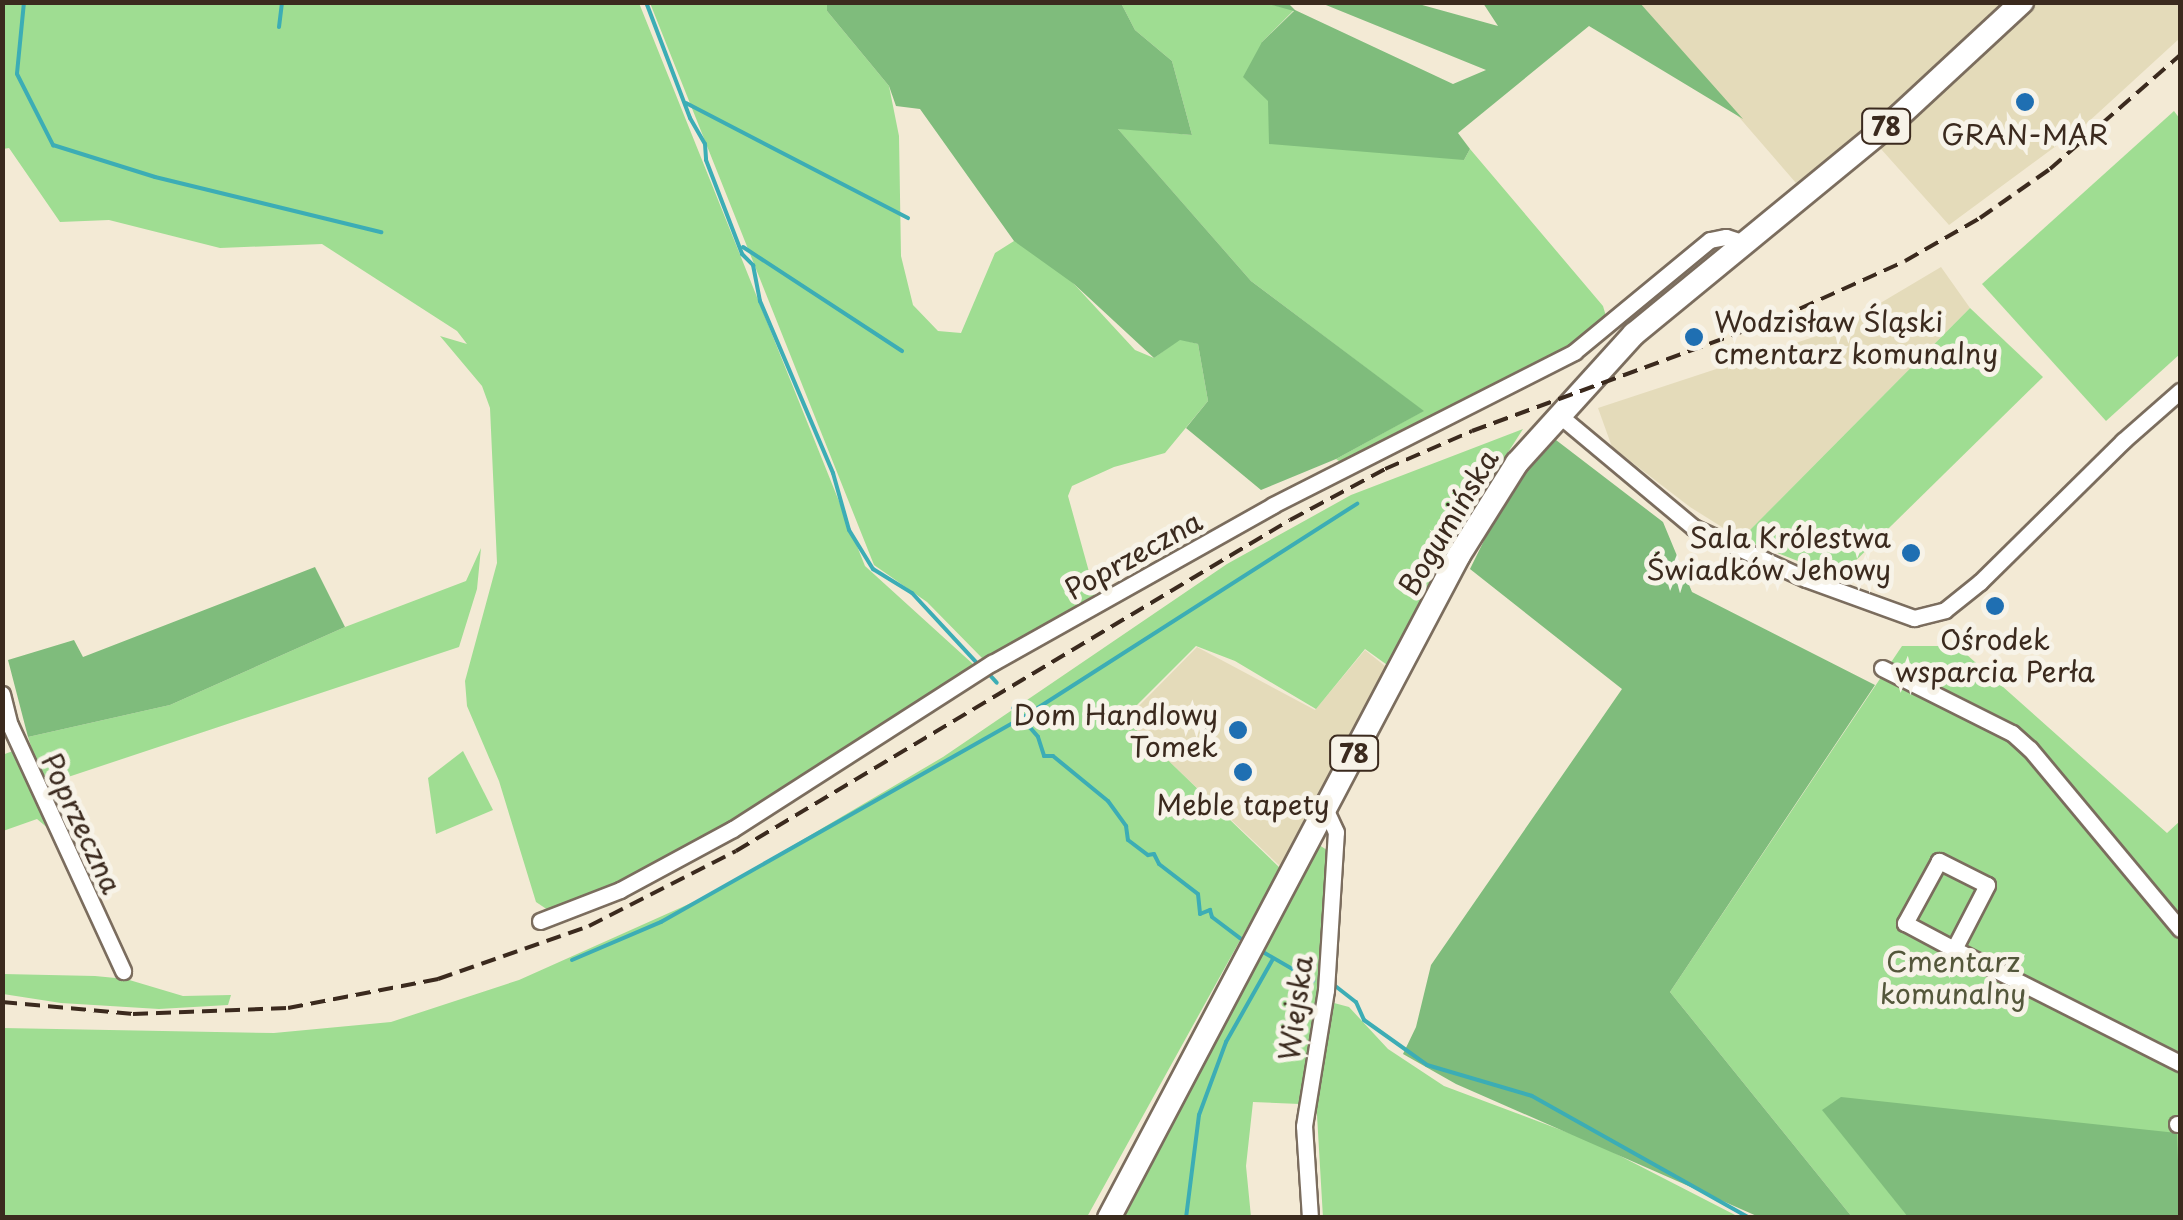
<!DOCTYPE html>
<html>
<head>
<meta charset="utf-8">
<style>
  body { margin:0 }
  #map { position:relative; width:2183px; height:1220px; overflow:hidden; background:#f3ead5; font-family:"Playpen Sans",sans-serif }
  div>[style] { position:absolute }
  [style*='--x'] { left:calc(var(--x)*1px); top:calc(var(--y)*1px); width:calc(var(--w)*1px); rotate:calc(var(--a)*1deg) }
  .built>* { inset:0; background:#e4dbba }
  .green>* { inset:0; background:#9fdd92 }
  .forest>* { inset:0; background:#7fbc7c }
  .stream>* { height:4px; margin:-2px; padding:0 2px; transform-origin:2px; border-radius:2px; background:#3cadb5 }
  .roads { filter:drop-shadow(2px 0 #7b6d5e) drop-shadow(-2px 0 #7b6d5e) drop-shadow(0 2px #7b6d5e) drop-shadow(0 -2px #7b6d5e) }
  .street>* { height:15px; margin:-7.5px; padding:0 7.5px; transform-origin:7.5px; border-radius:7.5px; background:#fff }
  .primary>* { height:22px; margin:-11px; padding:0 11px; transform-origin:11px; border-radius:11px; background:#fff }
  .rail>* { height:4px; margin-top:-2px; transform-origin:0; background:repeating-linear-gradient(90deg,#3b2a1e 0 15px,transparent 0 23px) }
  .dots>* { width:28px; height:28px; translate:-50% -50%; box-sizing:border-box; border:5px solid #f7f3e8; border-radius:50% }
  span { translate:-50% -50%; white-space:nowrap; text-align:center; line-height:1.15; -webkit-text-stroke:10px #f7f3e8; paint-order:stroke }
  .shield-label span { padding:2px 8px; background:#f7f3e8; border:2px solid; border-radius:8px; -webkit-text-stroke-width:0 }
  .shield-label { font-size:25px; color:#3b2a1e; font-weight:700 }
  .poi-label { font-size:28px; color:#3b2a1e }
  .left { translate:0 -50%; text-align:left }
  .right { translate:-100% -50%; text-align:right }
  .street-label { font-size:28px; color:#3b2a1e }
  .park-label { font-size:28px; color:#54573b }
  .frame { position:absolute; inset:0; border:5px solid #3b2a1e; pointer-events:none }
</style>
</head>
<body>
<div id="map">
  <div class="built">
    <div style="clip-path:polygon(1640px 3px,2180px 3px,2180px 38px,2086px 124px,1949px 225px,1864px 130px,1796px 183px)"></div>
    <div style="clip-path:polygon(1941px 267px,1970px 308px,1741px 539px,1690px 507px,1612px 447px,1598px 408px,1835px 330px)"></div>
    <div style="clip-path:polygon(1197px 647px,1315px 710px,1365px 650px,1390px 670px,1282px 868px,1125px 720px)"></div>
  </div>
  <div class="green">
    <div style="clip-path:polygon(3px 3px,639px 3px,865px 566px,974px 665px,756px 807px,637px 876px,551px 912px,536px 902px,499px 781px,467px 706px,465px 681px,497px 563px,490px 408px,482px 386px,440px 336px,467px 344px,457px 331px,322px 244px,220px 248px,109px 220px,60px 222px,9px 148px,3px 149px)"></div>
    <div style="clip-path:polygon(650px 3px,827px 3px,827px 11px,889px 86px,899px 136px,901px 256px,913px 305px,938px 331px,961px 333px,995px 253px,1014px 241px,1038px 245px,1135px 350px,1154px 358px,1180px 339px,1198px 344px,1208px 401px,1165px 453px,1114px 467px,1072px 486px,1068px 496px,1096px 597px,983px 659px,927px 602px,874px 565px)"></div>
    <div style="clip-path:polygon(1121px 3px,1265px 3px,1294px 10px,1262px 42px,1464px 160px,1470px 149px,1603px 306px,1608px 323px,1471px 400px,1342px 463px,1336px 459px,1423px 411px,1251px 281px,1117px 128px,1192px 135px,1172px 61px,1135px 30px)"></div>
    <div style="clip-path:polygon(2174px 111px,2180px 119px,2180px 354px,2106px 421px,1982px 284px)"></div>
    <div style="clip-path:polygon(1970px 308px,2043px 377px,1839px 577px,1741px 539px)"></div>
    <div style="clip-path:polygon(1523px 429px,1450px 543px,1390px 667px,1365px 649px,1316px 709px,1235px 661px,1196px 646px,1124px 718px,1280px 868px,1087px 1217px,3px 1218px,3px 1028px,274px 1033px,391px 1022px,519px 980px,709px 895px,943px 757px,1227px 564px,1351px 495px)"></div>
    <div style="clip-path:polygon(481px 548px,477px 589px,459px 647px,44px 785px,28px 737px,170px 705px,345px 627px,466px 581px)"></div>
    <div style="clip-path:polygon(1902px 646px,1957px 646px,2167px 833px,2180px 821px,2180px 1217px,1852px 1217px,1670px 992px)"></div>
    <div style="clip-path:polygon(13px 751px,50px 830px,37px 819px,3px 831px,2px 755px)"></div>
    <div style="clip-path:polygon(463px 751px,493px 810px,436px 834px,428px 778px)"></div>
    <div style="clip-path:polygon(1319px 845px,1327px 850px,1329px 875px,1322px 988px,1300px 1104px,1253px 1102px,1246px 1166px,1251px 1217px,1124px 1218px)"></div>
    <div style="clip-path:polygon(3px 974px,95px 976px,126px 979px,183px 996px,231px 995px,228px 1005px,159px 1009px,61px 1003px,3px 994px)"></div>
    <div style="clip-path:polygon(1334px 1003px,1349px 1007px,1388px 1049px,1444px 1086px,1593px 1142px,1739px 1217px,1323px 1218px,1316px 1098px)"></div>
  </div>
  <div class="forest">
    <div style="clip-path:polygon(1038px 2px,1121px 3px,1135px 30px,1172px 61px,1192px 135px,1118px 129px,1251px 281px,1424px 411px,1336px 459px,1261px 490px,1186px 428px,1208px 401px,1198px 344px,1180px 340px,1154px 358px,1074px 284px,1014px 241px,920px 109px,896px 106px,889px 86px,827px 11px,827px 3px)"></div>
    <div style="clip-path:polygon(1265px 3px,1288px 3px,1295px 10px,1453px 84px,1486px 70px,1321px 3px,1415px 3px,1498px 26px,1483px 3px,1640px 3px,1743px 119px,1589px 26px,1458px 133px,1470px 149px,1464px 160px,1269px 144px,1268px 101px,1243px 77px,1262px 42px,1294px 11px)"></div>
    <div style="clip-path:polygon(1556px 440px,1663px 522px,1692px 592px,1875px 685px,1670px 992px,1852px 1217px,1759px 1217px,1456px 1084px,1403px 1054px,1416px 1027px,1431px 965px,1622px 689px,1470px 569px,1508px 492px)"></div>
    <div style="clip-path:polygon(315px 567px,345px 627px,170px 705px,28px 737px,8px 660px,74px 640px,83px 657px)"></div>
    <div style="clip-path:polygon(1841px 1097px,2177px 1133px,2180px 1217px,1908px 1217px,1822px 1110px)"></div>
  </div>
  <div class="stream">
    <div style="--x:24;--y:2;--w:72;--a:95.6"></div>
    <div style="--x:17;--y:74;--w:80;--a:63.1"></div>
    <div style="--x:53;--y:145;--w:107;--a:17.4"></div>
    <div style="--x:155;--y:177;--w:233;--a:13.7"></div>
    <div style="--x:646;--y:2;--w:124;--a:69.2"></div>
    <div style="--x:690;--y:118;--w:30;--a:60"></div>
    <div style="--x:705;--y:144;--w:16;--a:86"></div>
    <div style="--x:706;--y:160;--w:101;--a:69"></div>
    <div style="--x:742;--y:254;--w:16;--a:45"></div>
    <div style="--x:753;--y:265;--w:37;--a:79"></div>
    <div style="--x:760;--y:301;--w:187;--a:67"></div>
    <div style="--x:833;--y:473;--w:59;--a:74.3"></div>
    <div style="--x:849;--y:530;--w:46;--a:58.4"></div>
    <div style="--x:873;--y:569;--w:46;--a:31.6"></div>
    <div style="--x:912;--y:593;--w:94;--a:47.2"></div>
    <div style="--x:279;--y:27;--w:25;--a:-83"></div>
    <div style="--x:686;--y:103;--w:250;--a:27.4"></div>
    <div style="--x:743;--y:247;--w:190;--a:33.2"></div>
    <div style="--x:988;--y:673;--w:13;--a:48"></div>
    <div style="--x:1013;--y:708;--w:38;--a:49"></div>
    <div style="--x:1038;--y:737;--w:20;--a:72"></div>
    <div style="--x:1044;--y:756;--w:9;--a:0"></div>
    <div style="--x:1053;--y:756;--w:71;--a:39.3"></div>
    <div style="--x:1108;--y:801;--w:31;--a:54"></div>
    <div style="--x:1126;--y:826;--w:14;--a:82"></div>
    <div style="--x:1128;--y:840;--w:25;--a:37"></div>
    <div style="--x:1148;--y:855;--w:6;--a:-9"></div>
    <div style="--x:1154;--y:854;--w:11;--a:63"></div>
    <div style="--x:1159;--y:864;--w:49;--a:37.6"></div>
    <div style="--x:1198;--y:894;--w:20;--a:84"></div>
    <div style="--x:1200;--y:914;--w:11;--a:-22"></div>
    <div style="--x:1210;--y:910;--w:7;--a:74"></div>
    <div style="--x:1212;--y:917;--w:35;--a:37"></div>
    <div style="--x:1263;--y:952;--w:58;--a:30.1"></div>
    <div style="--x:572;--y:960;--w:97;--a:-23.1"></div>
    <div style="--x:661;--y:922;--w:415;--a:-29.5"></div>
    <div style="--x:1022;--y:718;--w:398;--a:-32.6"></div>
    <div style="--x:1334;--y:985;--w:28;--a:38"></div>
    <div style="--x:1356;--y:1002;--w:20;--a:66"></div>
    <div style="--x:1364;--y:1020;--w:77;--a:35.5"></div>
    <div style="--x:1427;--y:1065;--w:109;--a:16.4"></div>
    <div style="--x:1532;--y:1096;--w:249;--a:29.3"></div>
    <div style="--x:1186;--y:1218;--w:104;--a:-82.8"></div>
    <div style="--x:1199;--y:1115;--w:78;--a:-69.7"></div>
    <div style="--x:1226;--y:1042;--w:95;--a:-60.5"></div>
  </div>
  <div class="roads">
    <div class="street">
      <div style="--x:1559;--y:415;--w:175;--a:39.9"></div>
      <div style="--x:1693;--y:527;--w:124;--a:24.7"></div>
      <div style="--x:1806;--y:579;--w:115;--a:19.9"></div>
      <div style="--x:1914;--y:618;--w:32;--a:-14"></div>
      <div style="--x:1945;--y:610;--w:45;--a:-38.7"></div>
      <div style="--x:1980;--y:582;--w:201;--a:-44.6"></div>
      <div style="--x:2123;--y:441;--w:76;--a:-41.3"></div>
      <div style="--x:1882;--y:668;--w:145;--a:26.6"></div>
      <div style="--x:2012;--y:733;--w:24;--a:42"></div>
      <div style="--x:2030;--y:749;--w:234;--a:50.2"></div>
      <div style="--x:2;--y:694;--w:32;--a:76"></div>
      <div style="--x:10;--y:725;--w:271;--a:65.3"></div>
      <div style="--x:540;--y:921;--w:86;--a:-21.2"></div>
      <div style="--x:620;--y:890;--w:128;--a:-28.4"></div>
      <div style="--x:733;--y:829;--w:308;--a:-32.7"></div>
      <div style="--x:992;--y:663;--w:322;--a:-29.3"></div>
      <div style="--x:1273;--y:505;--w:338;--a:-26.9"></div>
      <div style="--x:1574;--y:352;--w:176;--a:-39.5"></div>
      <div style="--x:1710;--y:240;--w:16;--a:-11"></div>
      <div style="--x:1726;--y:237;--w:20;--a:18"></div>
      <div style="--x:1954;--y:949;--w:72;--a:-62.7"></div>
      <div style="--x:1987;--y:885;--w:54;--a:-153.4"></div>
      <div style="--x:1939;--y:861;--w:71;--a:118.7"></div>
      <div style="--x:1905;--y:923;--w:55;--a:28"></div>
      <div style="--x:1954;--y:949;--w:253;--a:26.8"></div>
      <div style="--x:2177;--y:1124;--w:3;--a:0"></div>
      <div style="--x:1310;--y:1218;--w:92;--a:-93.7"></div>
      <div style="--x:1304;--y:1126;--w:138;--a:-80.8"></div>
      <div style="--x:1326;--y:990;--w:158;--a:-86.4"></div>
      <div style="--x:1336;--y:832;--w:26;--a:-115"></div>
    </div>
    <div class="primary">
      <div style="--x:1109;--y:1218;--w:750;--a:-62.17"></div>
      <div style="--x:1459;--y:555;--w:109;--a:-57.8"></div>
      <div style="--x:1517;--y:463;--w:174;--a:-47.8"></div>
      <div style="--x:1634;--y:334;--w:342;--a:-39.4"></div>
      <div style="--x:1898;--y:117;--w:169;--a:-42.8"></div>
    </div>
  </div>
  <div class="rail">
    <div style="--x:2;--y:1002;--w:132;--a:5.2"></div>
    <div style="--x:133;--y:1014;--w:155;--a:-2.2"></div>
    <div style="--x:288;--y:1008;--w:153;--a:-10.9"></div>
    <div style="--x:438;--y:979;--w:160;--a:-19.3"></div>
    <div style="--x:589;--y:926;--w:165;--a:-27"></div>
    <div style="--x:736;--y:851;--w:645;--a:-30.86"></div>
    <div style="--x:1290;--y:520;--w:108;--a:-28.2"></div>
    <div style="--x:1385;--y:469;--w:95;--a:-23.6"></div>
    <div style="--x:1472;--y:431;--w:327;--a:-20.2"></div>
    <div style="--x:1779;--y:318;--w:138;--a:-24.3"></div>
    <div style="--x:1905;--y:261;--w:86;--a:-29.8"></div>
    <div style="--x:1980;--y:218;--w:85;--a:-35"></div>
    <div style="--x:2050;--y:169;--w:173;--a:-41.2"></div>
  </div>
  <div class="dots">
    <div style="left:2025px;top:102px;background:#1f6fb2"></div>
    <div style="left:1694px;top:337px;background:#1f6fb2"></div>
    <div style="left:1911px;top:553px;background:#1f6fb2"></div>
    <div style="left:1995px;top:606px;background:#1f6fb2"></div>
    <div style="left:1238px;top:730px;background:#1f6fb2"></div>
    <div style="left:1243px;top:772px;background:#1f6fb2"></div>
  </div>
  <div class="shield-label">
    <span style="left:1886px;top:126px">78</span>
    <span style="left:1354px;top:753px">78</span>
  </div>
  <div class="poi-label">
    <span style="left:2025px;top:134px">GRAN-MAR</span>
    <span class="left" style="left:1714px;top:337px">Wodzisław Śląski<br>cmentarz komunalny</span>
    <span class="right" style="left:1891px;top:553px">Sala Królestwa<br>Świadków Jehowy</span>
    <span style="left:1995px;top:655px">Ośrodek<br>wsparcia Perła</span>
    <span class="right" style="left:1218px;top:730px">Dom Handlowy<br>Tomek</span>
    <span style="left:1243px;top:804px">Meble tapety</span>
  </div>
  <div class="street-label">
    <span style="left:1448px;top:522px;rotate:-59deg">Bogumińska</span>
    <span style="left:1133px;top:555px;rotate:-29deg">Poprzeczna</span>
    <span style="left:82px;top:823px;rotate:65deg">Poprzeczna</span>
    <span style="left:1295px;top:1008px;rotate:-82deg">Wiejska</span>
  </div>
  <div class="park-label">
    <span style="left:1953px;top:977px">Cmentarz<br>komunalny</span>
  </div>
  <div class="frame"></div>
</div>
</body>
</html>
